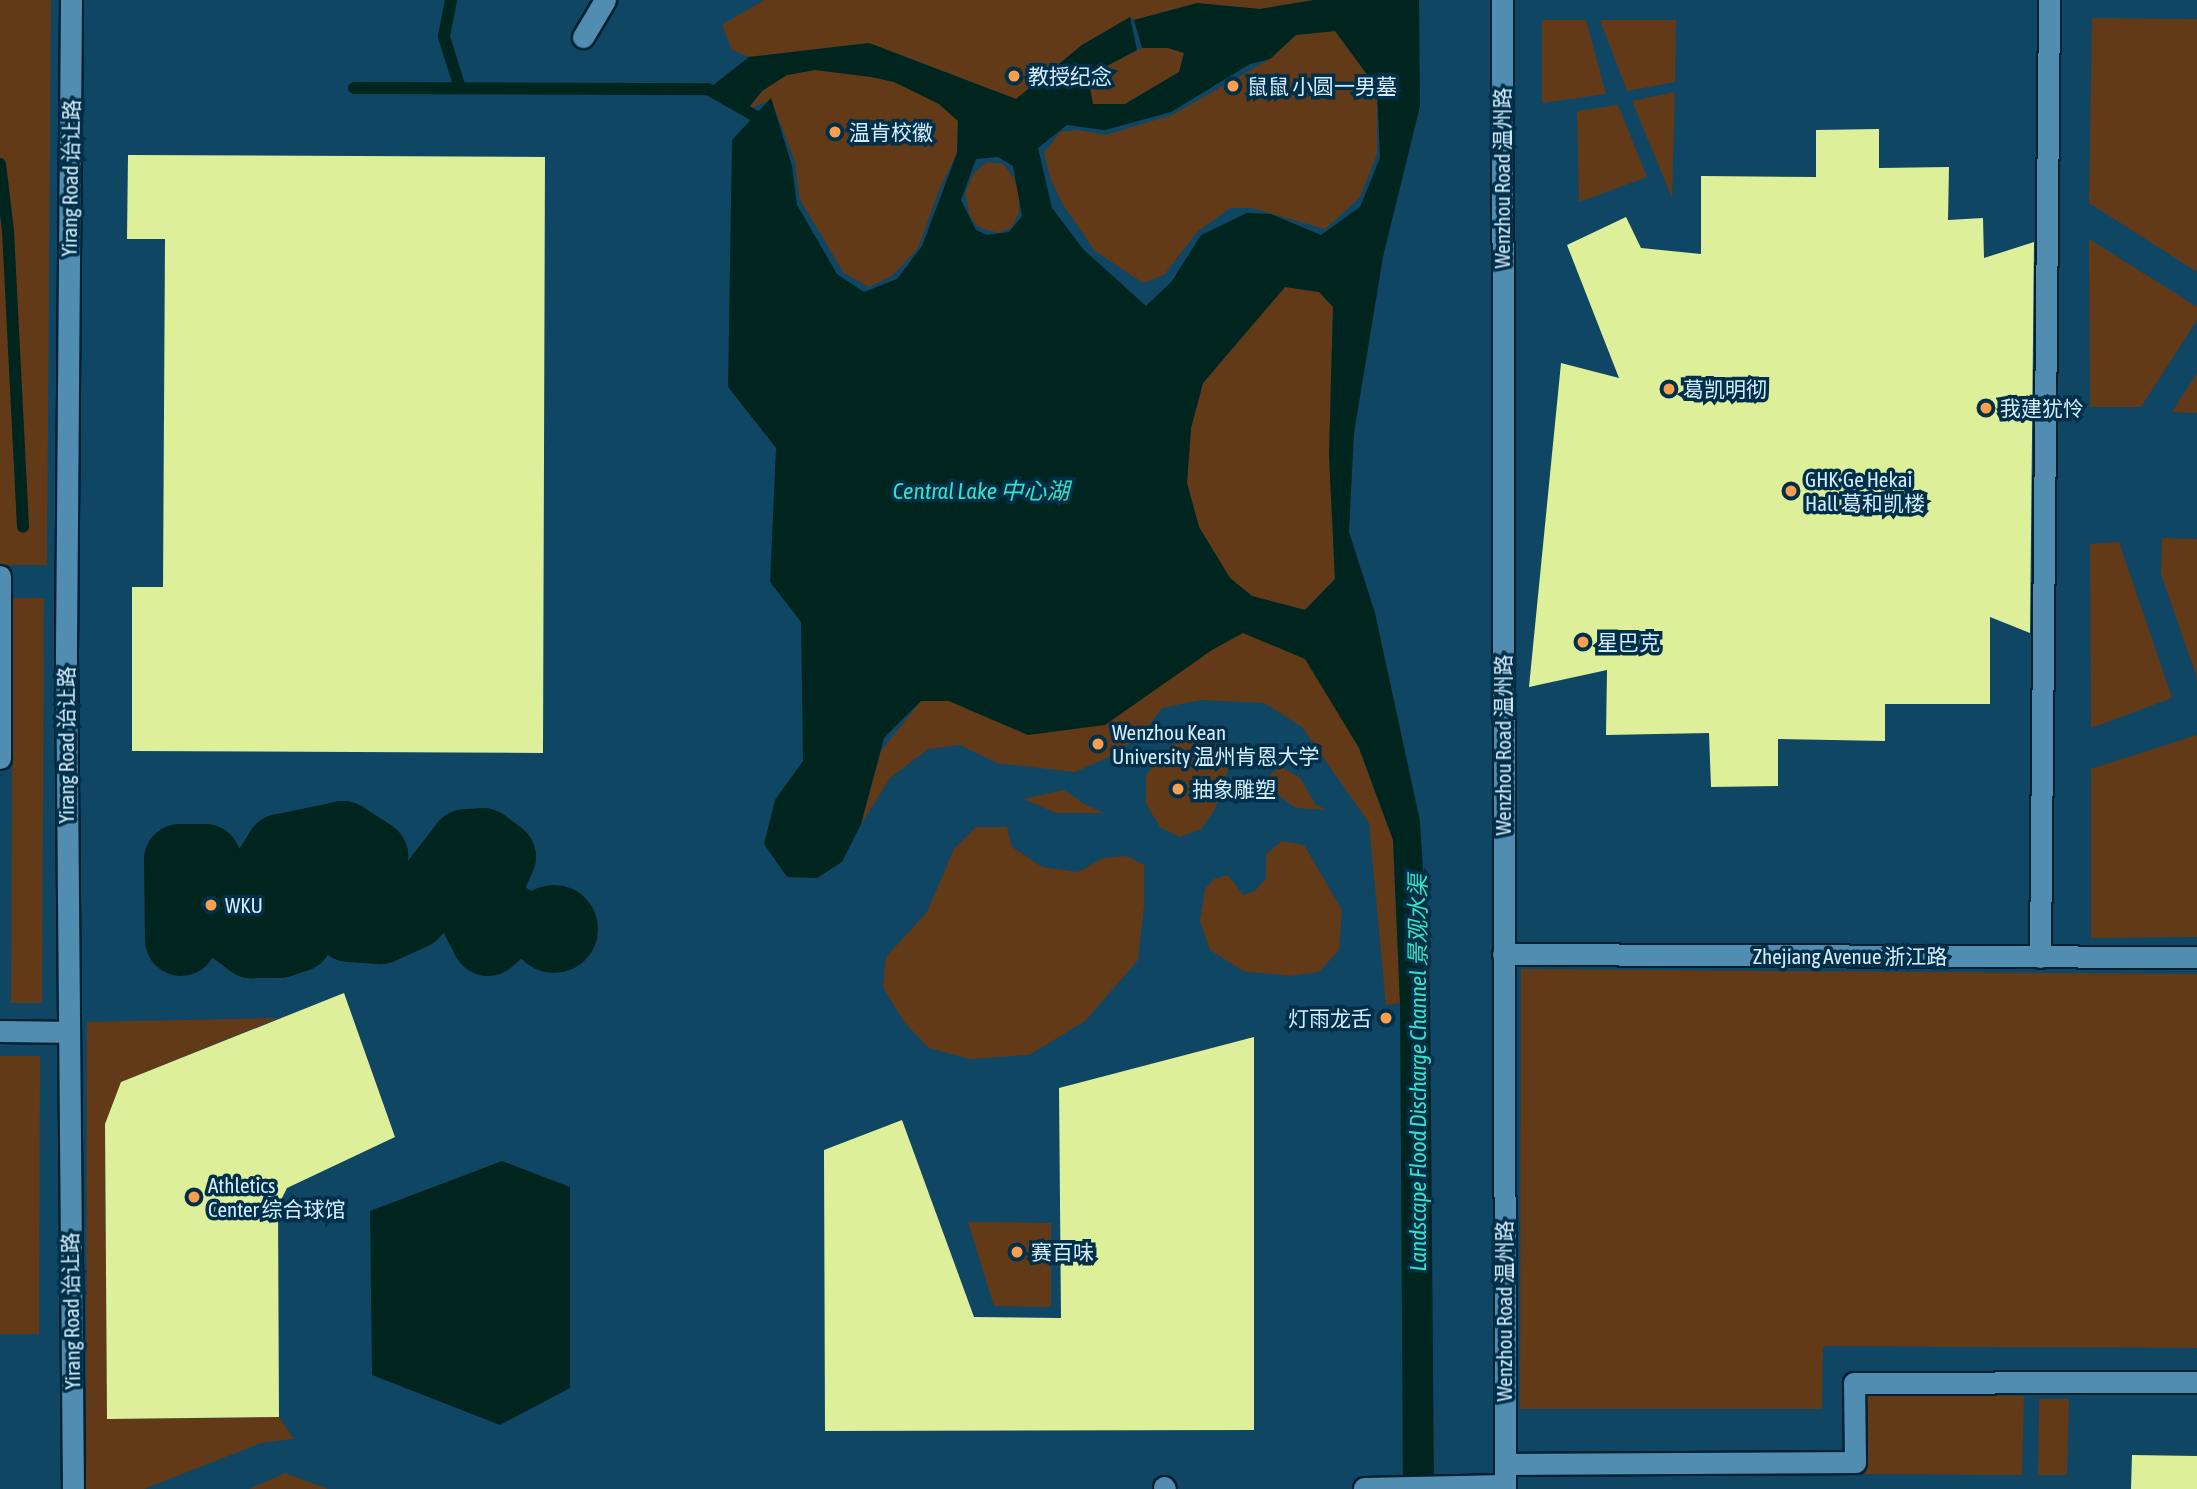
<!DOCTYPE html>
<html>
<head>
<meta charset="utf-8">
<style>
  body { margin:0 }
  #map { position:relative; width:2197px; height:1489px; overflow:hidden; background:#0a3a54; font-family:"Asap Condensed","Noto Sans SC",sans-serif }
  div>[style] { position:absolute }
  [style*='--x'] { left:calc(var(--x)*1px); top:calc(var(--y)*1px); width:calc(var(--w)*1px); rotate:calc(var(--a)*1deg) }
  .built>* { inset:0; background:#0f4664 }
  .green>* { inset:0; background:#623a18 }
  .water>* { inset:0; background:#00251e }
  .round { border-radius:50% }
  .stream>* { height:12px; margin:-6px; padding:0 6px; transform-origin:6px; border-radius:6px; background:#00251e }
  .river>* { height:72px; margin:-36px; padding:0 36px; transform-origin:36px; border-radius:36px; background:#00251e }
  .building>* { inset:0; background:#deef9a }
  .roads { filter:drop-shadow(2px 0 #012032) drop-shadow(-2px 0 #012032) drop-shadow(0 2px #012032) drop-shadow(0 -2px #012032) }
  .minor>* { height:21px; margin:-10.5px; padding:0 10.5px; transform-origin:10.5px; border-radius:10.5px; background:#518cb1 }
  .dots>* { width:19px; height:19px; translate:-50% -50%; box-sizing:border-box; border:4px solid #003049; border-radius:50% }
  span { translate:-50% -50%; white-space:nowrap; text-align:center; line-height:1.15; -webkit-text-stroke:7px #003049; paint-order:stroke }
  .poi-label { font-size:21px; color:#d5ecfd }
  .left { translate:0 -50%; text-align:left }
  .right { translate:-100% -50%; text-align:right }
  .street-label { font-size:21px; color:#d5ecfd }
  .water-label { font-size:23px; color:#38e1c4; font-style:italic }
</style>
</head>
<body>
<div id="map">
  <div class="built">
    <div style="clip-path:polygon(0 0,2197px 0,2197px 1489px,0 1489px)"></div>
  </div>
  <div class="green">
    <div style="clip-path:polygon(0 0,51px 0,47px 565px,0 565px)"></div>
    <div style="clip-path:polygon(764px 0,1314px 0,1260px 9px,1197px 3px,1134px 20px,1130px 17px,1082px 45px,1016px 99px,869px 43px,749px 57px,732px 50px,722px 25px)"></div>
    <div style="clip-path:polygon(2092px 18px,2197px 19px,2197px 272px,2089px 203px)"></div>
    <div style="clip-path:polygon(1542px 20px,1586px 20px,1606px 94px,1542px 103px)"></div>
    <div style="clip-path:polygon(1600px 20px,1676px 20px,1675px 82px,1627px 91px)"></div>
    <div style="clip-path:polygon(1335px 31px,1377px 88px,1377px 154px,1360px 197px,1325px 229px,1252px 208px,1230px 208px,1197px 232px,1164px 275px,1143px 283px,1095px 251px,1063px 205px,1051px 180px,1044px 153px,1060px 132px,1077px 130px,1106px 135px,1172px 115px,1270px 59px,1296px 35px)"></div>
    <div style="clip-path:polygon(1142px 48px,1168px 48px,1184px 53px,1179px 72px,1125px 104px,1092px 104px,1090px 88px,1101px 69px)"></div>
    <div style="clip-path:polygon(815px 70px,856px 73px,894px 82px,939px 104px,958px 121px,957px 153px,939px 190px,918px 248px,892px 276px,869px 287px,844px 273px,800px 200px,795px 162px,771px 99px,746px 111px,762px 91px,787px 75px)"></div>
    <div style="clip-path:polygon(1675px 92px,1672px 198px,1632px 101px)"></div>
    <div style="clip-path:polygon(1618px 105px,1647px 177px,1579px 202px,1577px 111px)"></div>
    <div style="clip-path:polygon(987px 162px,1003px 164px,1014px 178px,1019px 194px,1019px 212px,1012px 227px,999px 233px,980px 228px,970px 217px,965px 193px,974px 173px)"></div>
    <div style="clip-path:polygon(2089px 239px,2197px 307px,2197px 320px,2141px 407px,2090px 407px)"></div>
    <div style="clip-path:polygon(1285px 287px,1319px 292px,1333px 307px,1329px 455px,1335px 579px,1305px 610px,1252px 596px,1230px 578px,1199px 527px,1187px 483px,1191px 428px,1203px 383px)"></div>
    <div style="clip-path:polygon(2197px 373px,2197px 413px,2172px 412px)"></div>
    <div style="clip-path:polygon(2162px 538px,2197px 539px,2197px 678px,2161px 574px)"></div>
    <div style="clip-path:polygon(2119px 542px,2172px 698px,2091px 728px,2090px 544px)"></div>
    <div style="clip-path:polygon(13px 598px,44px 598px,42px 1003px,11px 1003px)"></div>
    <div style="clip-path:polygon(1243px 633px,1305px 658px,1359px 748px,1393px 840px,1400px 1003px,1386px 1005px,1369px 823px,1302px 727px,1264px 703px,1201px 700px,1162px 708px,1141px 736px,1107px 758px,1075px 772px,997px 763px,960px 745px,928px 749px,890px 778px,861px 824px,881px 751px,921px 701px,949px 701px,1028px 735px)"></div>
    <div style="clip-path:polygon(1201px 734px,1220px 741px,1229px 753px,1226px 782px,1215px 809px,1201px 829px,1179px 837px,1160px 827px,1146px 804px,1146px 775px,1167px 749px,1183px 739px)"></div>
    <div style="clip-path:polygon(2197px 735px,2197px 937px,2091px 938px,2091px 769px)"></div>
    <div style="clip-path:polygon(1281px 767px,1300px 778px,1315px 804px,1327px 810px,1296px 808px,1280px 797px,1269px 780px,1271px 773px)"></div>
    <div style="clip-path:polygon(1064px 790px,1084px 804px,1104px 813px,1056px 813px,1023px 799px)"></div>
    <div style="clip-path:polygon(976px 827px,1007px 827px,1012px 847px,1042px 867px,1078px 872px,1103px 858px,1127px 856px,1144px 865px,1144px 906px,1138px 960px,1085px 1021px,1029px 1055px,969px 1059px,929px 1048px,904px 1022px,883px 987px,886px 957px,927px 912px,954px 849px)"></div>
    <div style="clip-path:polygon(1282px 841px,1304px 845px,1342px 910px,1339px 950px,1319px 972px,1290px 976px,1243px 971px,1210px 950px,1200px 921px,1205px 889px,1214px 879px,1228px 875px,1243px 895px,1255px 891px,1266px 878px,1266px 854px)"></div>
    <div style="clip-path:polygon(1521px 969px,2197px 974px,2197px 1348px,1823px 1346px,1822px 1409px,1520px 1409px)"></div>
    <div style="clip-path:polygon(279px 1018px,121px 1082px,105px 1124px,107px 1419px,279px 1417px,294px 1439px,261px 1443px,144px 1489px,86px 1489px,87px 1022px)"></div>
    <div style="clip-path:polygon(0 1056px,40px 1056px,39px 1334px,0 1334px)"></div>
    <div style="clip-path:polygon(968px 1222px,1051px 1223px,1051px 1307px,994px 1306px)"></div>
    <div style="clip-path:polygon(1864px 1392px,2024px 1396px,2022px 1475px,1864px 1474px)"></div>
    <div style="clip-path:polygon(2039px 1399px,2069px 1399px,2067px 1475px,2038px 1475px)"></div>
    <div style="clip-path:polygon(285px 1473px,328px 1489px,249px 1489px)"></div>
  </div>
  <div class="water">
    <div style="clip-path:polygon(evenodd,1314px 0,1419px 0,1420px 106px,1383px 257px,1354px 433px,1349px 532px,1375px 613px,1420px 821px,1430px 990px,1434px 1489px,1403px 1489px,1400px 1003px,1393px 840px,1359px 748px,1305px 659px,1243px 633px,1212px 650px,1105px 725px,1028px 735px,949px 701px,921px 701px,884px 738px,861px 824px,842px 862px,817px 878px,787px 877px,764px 844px,775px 800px,803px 761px,801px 622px,770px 582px,776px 448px,728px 387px,732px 140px,771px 98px,792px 166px,797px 205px,837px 274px,864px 292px,897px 279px,922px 246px,957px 153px,958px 121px,939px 104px,894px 82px,871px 77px,815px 70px,787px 75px,762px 91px,746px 111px,708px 89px,749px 57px,869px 43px,1016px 99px,1082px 45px,1130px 17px,1137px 50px,1101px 69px,1089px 82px,1093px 104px,1125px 104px,1179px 72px,1184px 53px,1168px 48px,1142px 48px,1134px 20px,1197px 3px,1260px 9px,1314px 0,1335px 31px,1377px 88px,1380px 158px,1360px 207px,1321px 235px,1271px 214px,1247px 213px,1201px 235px,1172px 281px,1146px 306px,1083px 249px,1052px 208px,1038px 148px,1067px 125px,1105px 130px,1171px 112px,1250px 64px,1270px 59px,1296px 35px,1335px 31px,1314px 0,998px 157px,1013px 166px,1022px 216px,1009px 232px,987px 235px,976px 230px,961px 200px,976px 159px,998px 157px,1314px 0,1285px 287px,1319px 292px,1333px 307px,1329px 455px,1335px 579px,1305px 610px,1252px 596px,1230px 578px,1199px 527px,1187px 483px,1191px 428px,1203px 383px,1285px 287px)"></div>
    <div class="round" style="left:510px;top:885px;width:88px;height:88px"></div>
    <div style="clip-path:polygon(502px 1161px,570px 1187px,570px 1388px,500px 1425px,372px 1375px,370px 1211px)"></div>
  </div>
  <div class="stream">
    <div style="--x:451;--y:0;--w:38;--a:101"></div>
    <div style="--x:444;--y:37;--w:53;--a:72.6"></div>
    <div style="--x:354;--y:88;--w:354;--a:0.2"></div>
    <div style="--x:708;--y:89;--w:54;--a:29.9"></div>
    <div style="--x:0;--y:164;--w:67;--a:83.2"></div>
    <div style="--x:8;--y:231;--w:296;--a:87.1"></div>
  </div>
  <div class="river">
    <div style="--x:181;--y:940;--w:80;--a:-90.7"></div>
    <div style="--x:180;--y:860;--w:25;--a:0"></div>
    <div style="--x:205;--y:860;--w:17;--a:87"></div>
    <div style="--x:206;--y:877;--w:45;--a:70.3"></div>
    <div style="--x:221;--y:919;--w:39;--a:37"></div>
    <div style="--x:252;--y:942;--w:27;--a:0"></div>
    <div style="--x:279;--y:942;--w:19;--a:-18"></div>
    <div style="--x:297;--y:936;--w:32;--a:-90"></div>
    <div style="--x:297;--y:904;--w:18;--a:-142"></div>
    <div style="--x:283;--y:893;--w:27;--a:-124"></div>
    <div style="--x:268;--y:871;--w:25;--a:-58"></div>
    <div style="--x:281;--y:850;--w:63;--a:-11.8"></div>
    <div style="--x:343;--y:837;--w:35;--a:33"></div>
    <div style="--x:372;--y:856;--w:14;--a:90"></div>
    <div style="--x:372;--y:870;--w:20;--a:108"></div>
    <div style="--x:366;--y:889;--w:19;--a:141"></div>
    <div style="--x:351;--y:901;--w:15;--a:122"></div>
    <div style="--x:343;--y:914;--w:13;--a:63"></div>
    <div style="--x:349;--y:926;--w:31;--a:4"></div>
    <div style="--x:380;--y:928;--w:36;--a:-24"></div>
    <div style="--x:413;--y:913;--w:86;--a:-52.1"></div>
    <div style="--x:466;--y:845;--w:17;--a:-3"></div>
    <div style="--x:483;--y:844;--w:21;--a:37"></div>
    <div style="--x:500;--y:857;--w:62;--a:114.9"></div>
    <div style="--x:474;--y:913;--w:30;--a:63"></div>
    <div style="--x:488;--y:940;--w:30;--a:-42"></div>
  </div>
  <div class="building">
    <div style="clip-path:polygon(1879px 129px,1879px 168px,1949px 167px,1948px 220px,1983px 218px,1984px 258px,2034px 242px,2030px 633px,1990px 617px,1990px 704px,1885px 704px,1885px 741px,1778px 739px,1778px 786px,1711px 787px,1709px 733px,1606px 735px,1607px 670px,1529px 687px,1561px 363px,1619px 378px,1567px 245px,1626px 217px,1641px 248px,1701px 254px,1701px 176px,1816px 177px,1816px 130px)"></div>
    <div style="clip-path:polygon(128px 155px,545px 157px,543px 753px,132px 751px,132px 587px,163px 587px,165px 239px,127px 239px)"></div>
    <div style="clip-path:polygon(344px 993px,395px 1137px,287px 1188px,278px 1206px,279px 1417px,107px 1419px,105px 1124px,121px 1082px)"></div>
    <div style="clip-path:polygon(1254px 1037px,1254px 1430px,825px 1431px,824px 1150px,902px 1120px,974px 1317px,1061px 1318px,1059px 1088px)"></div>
    <div style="clip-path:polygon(2132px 1455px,2197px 1456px,2197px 1489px,2131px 1489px)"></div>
  </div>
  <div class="roads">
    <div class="minor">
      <div style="--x:71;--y:0;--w:658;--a:90.44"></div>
      <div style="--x:66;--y:658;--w:831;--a:89.52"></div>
      <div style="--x:1502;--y:0;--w:1489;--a:89.88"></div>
      <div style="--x:583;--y:37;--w:43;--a:-59.3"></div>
      <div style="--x:0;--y:576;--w:182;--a:90"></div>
      <div style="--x:1503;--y:954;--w:694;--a:0.25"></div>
      <div style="--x:2040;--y:957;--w:957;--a:-89.46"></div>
      <div style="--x:0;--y:1031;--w:69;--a:0.8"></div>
      <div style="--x:1505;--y:1464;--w:350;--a:-0.3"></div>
      <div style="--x:1855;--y:1462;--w:79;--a:-90.7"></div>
      <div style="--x:1854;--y:1383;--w:343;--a:-0.2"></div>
      <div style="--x:1164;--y:1487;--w:2;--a:63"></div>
      <div style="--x:1364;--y:1488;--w:141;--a:-1.2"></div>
    </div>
  </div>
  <div class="dots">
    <div style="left:1014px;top:76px;background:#fb9e50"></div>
    <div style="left:1233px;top:86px;background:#fb9e50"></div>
    <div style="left:835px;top:132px;background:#fb9e50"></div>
    <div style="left:1669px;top:389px;background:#fb9e50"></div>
    <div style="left:1986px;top:408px;background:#fb9e50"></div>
    <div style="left:1791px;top:491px;background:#fb9e50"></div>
    <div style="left:1583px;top:642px;background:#fb9e50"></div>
    <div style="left:1098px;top:744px;background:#fb9e50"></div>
    <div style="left:1178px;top:789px;background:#fb9e50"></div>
    <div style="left:211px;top:905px;background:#fb9e50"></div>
    <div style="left:1386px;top:1018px;background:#fb9e50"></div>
    <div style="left:194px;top:1197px;background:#fb9e50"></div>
    <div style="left:1017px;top:1252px;background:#fb9e50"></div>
  </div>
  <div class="poi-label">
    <span class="left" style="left:1028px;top:76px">教授纪念</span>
    <span class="left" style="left:1247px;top:86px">鼠鼠 小圆一男墓</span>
    <span class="left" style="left:849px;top:132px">温肯校徽</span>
    <span class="left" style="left:1683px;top:389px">葛凯明彻</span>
    <span class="left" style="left:2000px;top:408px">我建犹怜</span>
    <span class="left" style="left:1805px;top:491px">GHK·Ge Hekai<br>Hall 葛和凯楼</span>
    <span class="left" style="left:1597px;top:642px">星巴克</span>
    <span class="left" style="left:1112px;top:744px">Wenzhou Kean<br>University 温州肯恩大学</span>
    <span class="left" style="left:1192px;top:789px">抽象雕塑</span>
    <span class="left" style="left:225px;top:905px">WKU</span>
    <span class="right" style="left:1372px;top:1018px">灯雨龙舌</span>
    <span class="left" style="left:208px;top:1197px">Athletics<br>Center 综合球馆</span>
    <span class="left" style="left:1031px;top:1252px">赛百味</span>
  </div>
  <div class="street-label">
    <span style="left:70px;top:178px;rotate:-89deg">Yirang Road 诒让路</span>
    <span style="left:1502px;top:178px;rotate:-90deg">Wenzhou Road 温州路</span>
    <span style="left:66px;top:745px;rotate:-90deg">Yirang Road 诒让路</span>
    <span style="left:1503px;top:745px;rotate:-90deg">Wenzhou Road 温州路</span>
    <span style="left:1850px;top:956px">Zhejiang Avenue 浙江路</span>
    <span style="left:71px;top:1311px;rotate:-91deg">Yirang Road 诒让路</span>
    <span style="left:1504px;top:1311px;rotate:-90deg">Wenzhou Road 温州路</span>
  </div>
  <div class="water-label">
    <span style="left:981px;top:491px">Central Lake 中心湖</span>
    <span style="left:1418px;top:1073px;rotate:-90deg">Landscape Flood Discharge Channel 景观水渠</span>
  </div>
</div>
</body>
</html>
